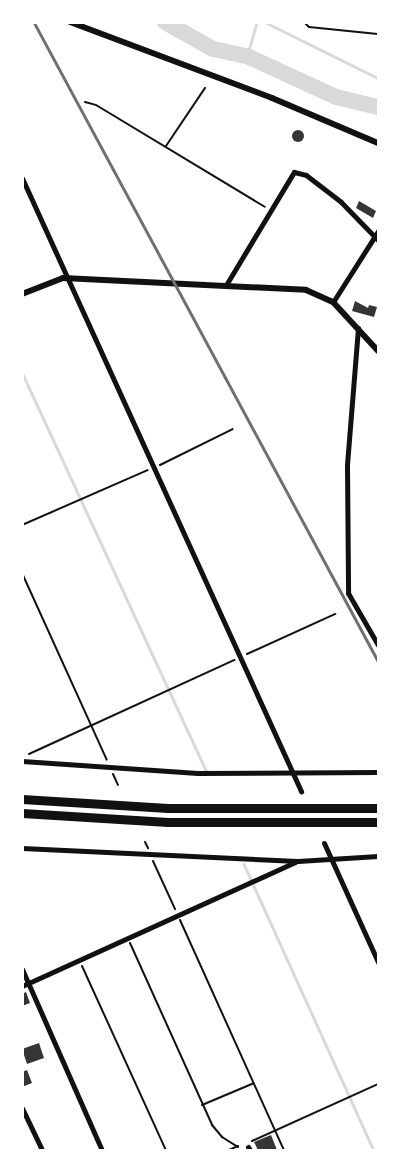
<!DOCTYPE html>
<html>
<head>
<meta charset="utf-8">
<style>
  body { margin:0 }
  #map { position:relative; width:401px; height:1173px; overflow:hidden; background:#fff; font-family:"Golos Text",sans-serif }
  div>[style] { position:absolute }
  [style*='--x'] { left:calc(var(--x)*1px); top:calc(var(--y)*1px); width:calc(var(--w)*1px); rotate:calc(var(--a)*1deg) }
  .stream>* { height:2.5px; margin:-1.25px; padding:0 1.25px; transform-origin:1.25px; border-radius:1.25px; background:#d9d9d9 }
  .river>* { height:16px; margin:-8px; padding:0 8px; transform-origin:8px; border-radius:8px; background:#d9d9d9 }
  .building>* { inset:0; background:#353535 }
  .round { border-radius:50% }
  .path>* { height:2px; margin:-1px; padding:0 1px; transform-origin:1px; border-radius:1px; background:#111 }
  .minor>* { height:5px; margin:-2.5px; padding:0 2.5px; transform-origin:2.5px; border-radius:2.5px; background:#111 }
  .tertiary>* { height:6px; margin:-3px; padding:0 3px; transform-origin:3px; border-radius:3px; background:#111 }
  .motorway>* { height:9px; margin:-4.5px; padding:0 4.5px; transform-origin:4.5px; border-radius:4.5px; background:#111 }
  .rail>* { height:2.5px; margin:-1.25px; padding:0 1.25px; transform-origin:1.25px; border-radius:1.25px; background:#707070 }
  span { translate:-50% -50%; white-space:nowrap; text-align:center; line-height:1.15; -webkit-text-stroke:5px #fff; paint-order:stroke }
  .frame { position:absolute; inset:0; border:24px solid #fff; pointer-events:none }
</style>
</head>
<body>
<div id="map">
  <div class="stream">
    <div style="--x:265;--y:22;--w:126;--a:26.4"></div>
    <div style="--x:247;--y:56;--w:35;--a:-74"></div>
    <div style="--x:22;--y:372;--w:438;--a:65.2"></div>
    <div style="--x:244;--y:864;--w:314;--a:65.6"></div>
  </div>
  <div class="river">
    <div style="--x:165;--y:22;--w:55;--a:29.4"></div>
    <div style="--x:213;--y:49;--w:35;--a:12"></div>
    <div style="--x:247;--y:56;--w:98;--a:24.7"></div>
    <div style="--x:336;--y:97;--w:43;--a:13.4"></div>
  </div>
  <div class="building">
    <div class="round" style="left:292px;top:130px;width:12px;height:12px"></div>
    <div style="clip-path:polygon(359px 201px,376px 211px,373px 218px,356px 208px)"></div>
    <div style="clip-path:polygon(355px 301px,368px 308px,369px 305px,377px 307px,374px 317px,352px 311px)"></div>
    <div style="clip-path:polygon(26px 992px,30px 1003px,22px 1006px,22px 994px)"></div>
    <div style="clip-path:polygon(39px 1043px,44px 1058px,27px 1064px,22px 1049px)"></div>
    <div style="clip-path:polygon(27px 1070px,32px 1083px,22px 1087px,22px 1072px)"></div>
    <div style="clip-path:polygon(271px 1135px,277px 1150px,258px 1150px,254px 1142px)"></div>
  </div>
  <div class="path">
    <div style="--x:304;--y:22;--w:7;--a:45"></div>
    <div style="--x:309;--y:27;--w:69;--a:5.8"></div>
    <div style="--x:85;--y:102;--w:11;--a:15"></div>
    <div style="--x:96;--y:105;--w:197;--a:31.1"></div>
    <div style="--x:166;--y:146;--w:70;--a:-56.1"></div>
    <div style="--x:160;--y:465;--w:81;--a:-26.3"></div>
    <div style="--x:22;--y:525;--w:137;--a:-23.6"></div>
    <div style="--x:22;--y:573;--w:205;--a:65.6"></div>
    <div style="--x:247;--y:654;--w:97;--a:-24.4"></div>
    <div style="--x:29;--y:754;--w:226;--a:-24.6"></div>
    <div style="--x:113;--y:774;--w:12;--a:66"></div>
    <div style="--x:145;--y:842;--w:7;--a:63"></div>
    <div style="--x:153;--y:861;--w:53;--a:65.4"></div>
    <div style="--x:180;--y:920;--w:252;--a:65.7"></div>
    <div style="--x:130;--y:943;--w:200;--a:65.7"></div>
    <div style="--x:212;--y:1125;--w:16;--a:50"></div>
    <div style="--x:222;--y:1137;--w:19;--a:32"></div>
    <div style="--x:82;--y:966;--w:202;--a:65.5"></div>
    <div style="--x:202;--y:1105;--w:56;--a:-22.9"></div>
    <div style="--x:252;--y:1141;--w:138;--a:-24.3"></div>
    <div style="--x:229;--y:1150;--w:10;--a:-24"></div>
  </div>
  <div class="minor">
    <div style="--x:22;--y:178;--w:674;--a:65.53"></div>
    <div style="--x:226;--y:285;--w:132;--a:-59"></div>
    <div style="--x:294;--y:172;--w:12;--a:14"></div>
    <div style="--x:306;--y:175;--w:44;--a:37.6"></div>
    <div style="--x:341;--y:202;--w:53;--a:45.8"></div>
    <div style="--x:333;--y:302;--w:84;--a:-57.6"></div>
    <div style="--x:358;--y:328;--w:138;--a:94.6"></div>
    <div style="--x:347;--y:466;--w:127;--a:89.5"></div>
    <div style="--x:348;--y:593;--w:60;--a:60"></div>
    <div style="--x:22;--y:761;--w:176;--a:3.9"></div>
    <div style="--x:198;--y:773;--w:180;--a:-0.3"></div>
    <div style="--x:324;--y:843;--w:131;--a:65.6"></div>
    <div style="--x:22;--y:848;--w:276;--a:2.7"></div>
    <div style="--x:298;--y:861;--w:80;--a:-3.6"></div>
    <div style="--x:22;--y:969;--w:198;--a:66.2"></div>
    <div style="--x:22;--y:986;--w:300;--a:-24.4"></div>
    <div style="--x:22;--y:1108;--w:47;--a:64.5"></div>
    <div style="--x:248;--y:1147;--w:4;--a:56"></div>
  </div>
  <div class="tertiary">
    <div style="--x:70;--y:22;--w:216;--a:20.6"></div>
    <div style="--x:272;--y:98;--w:115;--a:23"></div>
    <div style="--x:22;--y:294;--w:44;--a:-21.3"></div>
    <div style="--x:63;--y:278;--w:243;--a:2.8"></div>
    <div style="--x:306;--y:290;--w:30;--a:24"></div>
    <div style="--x:333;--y:302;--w:67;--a:47.4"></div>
  </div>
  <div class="motorway">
    <div style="--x:22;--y:799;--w:146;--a:3.5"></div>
    <div style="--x:168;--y:808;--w:210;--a:0"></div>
    <div style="--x:22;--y:813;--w:146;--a:3.5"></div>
    <div style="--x:168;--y:822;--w:210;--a:0"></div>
  </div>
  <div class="rail">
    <div style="--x:34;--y:22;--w:726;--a:61.7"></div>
  </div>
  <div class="frame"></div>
</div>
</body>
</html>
